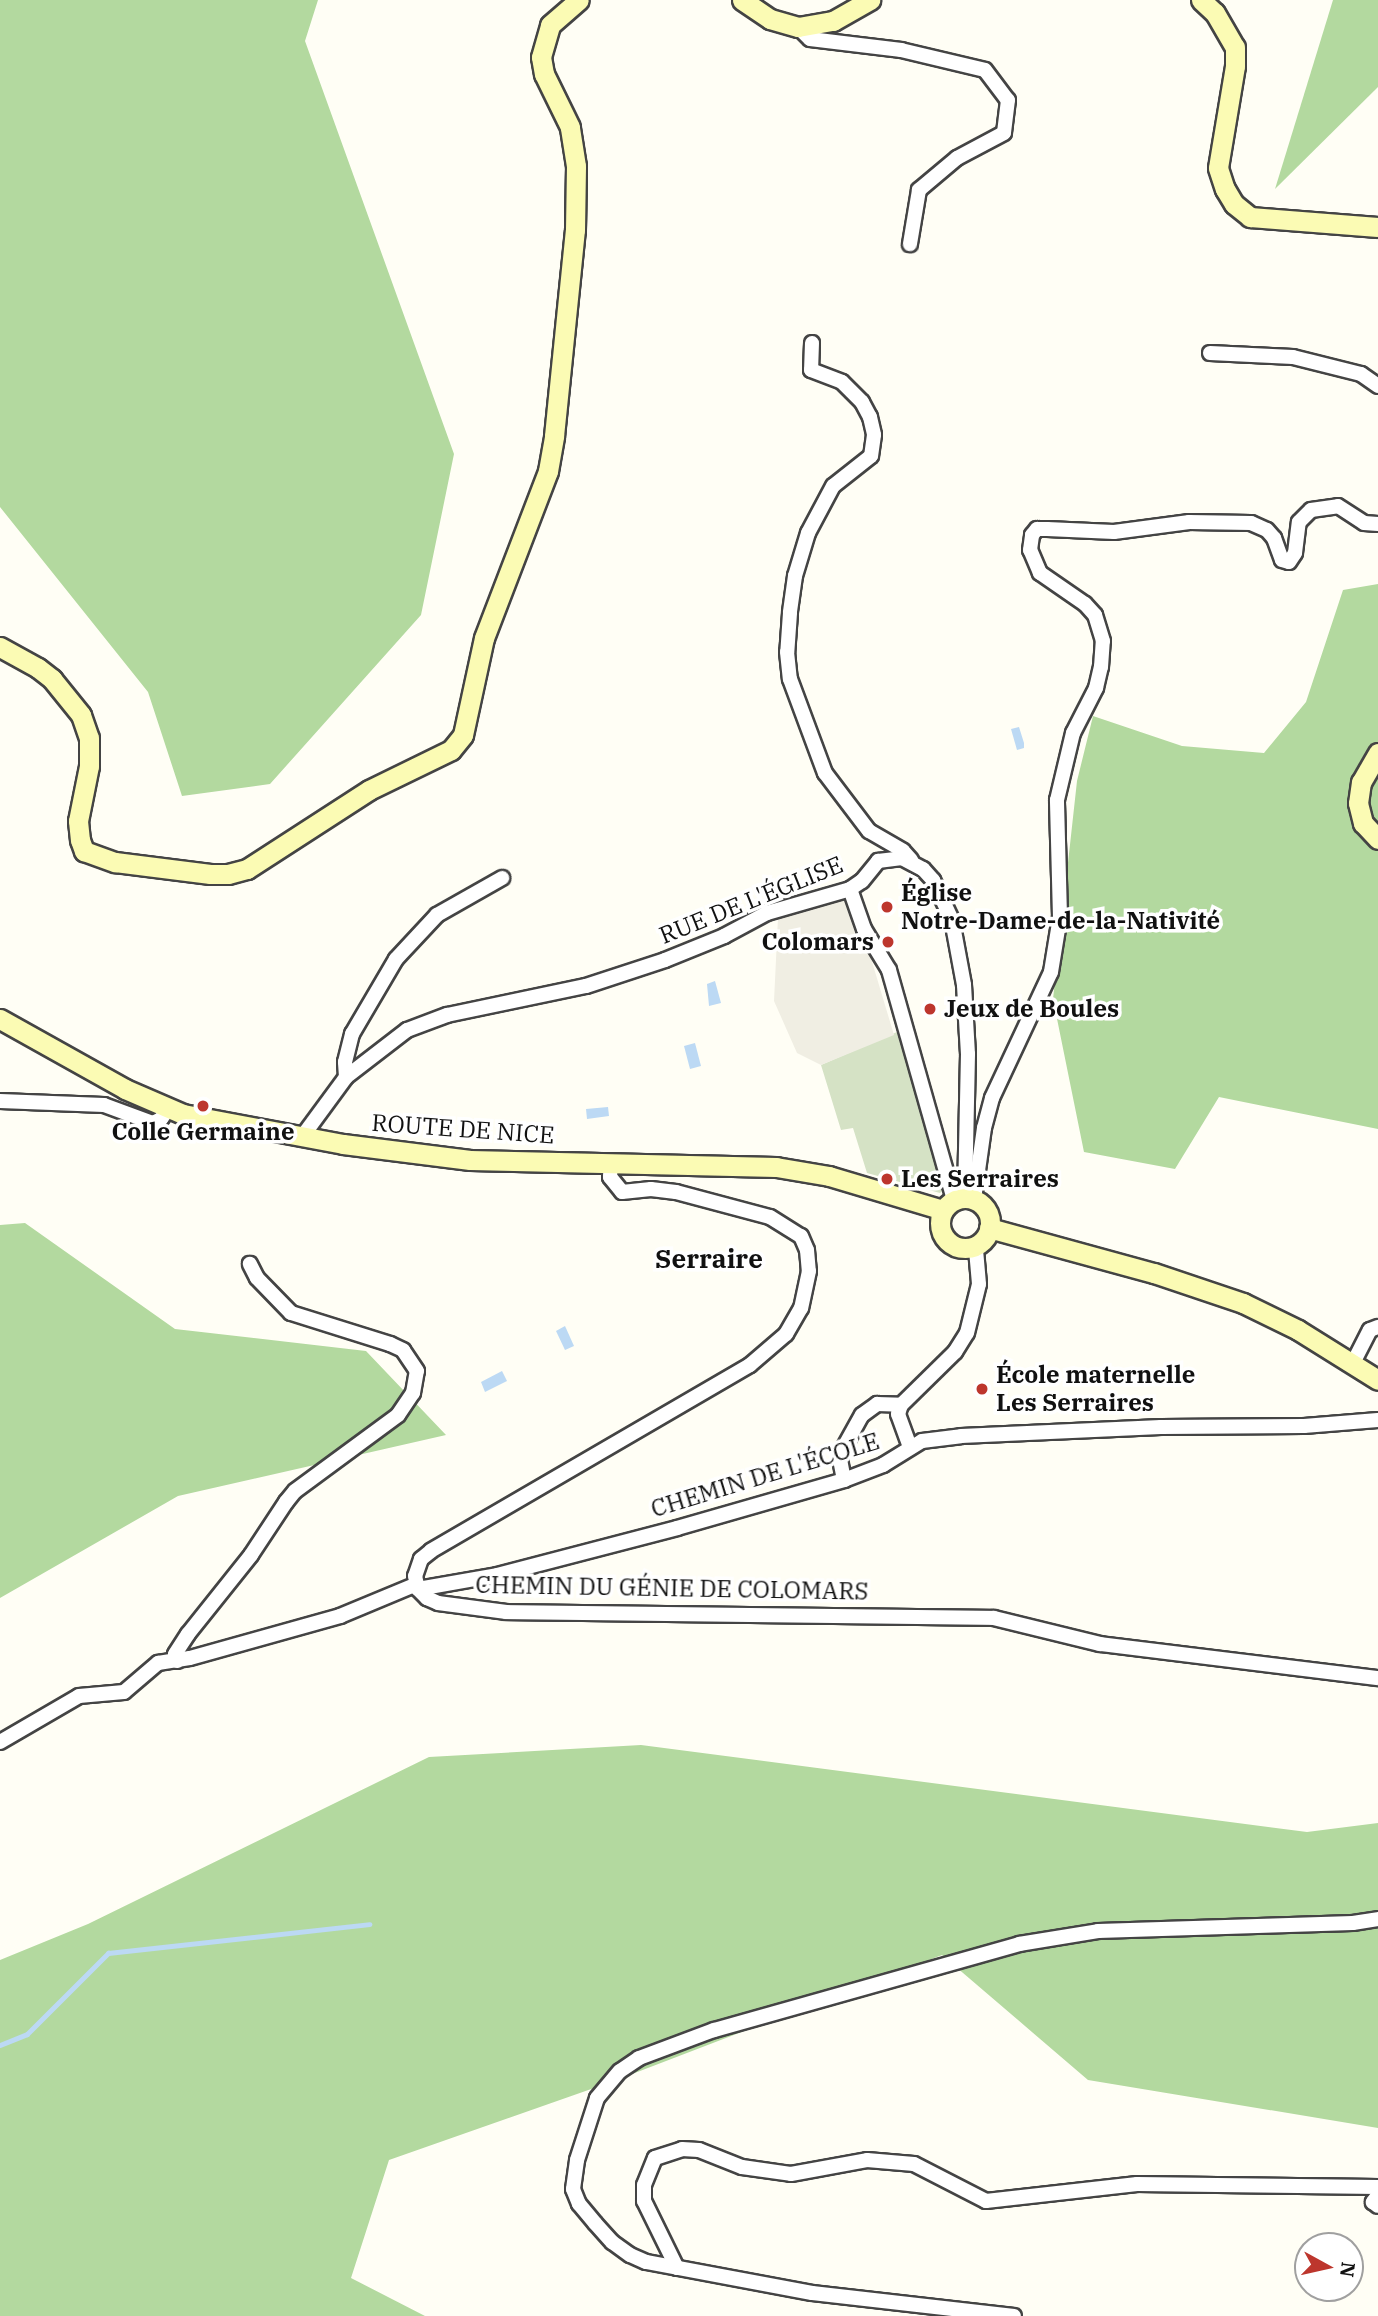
<!DOCTYPE html>
<html>
<head>
<meta charset="utf-8">
<style>
  body { margin:0 }
  #map { position:relative; width:1378px; height:2316px; overflow:hidden; background:#fffef5; font-family:"IBM Plex Serif",serif }
  div>[style] { position:absolute }
  [style*='--x'] { left:calc(var(--x)*1px); top:calc(var(--y)*1px); width:calc(var(--w)*1px); rotate:calc(var(--a)*1deg) }
  .forest>* { inset:0; background:#b3d99f }
  .cemetery>* { inset:0; background:#d5e2c5 }
  .plaza>* { inset:0; background:#f0eee3 }
  .water>* { inset:0; background:#bcd9f4 }
  .stream>* { height:5px; margin:-2.5px; padding:0 2.5px; transform-origin:2.5px; border-radius:2.5px; background:#bcd9f4 }
  .roads { filter:drop-shadow(2px 0 #444) drop-shadow(-2px 0 #444) drop-shadow(0 2px #444) drop-shadow(0 -2px #444) }
  .street>* { height:14px; margin:-7px; padding:0 7px; transform-origin:7px; border-radius:7px; background:#fff }
  .secondary>* { height:19px; margin:-9.5px; padding:0 9.5px; transform-origin:9.5px; border-radius:9.5px; background:#fbfbb4 }
  .secondary>.ring { margin:-9.5px; padding:0; box-sizing:content-box; background:none; border:19px solid #fbfbb4; border-radius:50% }
  .dots>* { width:19px; height:19px; translate:-50% -50%; box-sizing:border-box; border:4px solid #fff; border-radius:50% }
  span { translate:-50% -50%; white-space:nowrap; text-align:center; line-height:1.15; -webkit-text-stroke:7px #fff; paint-order:stroke }
  .poi-label { font-size:24px; color:#111; font-weight:700 }
  .left { translate:0 -50%; text-align:left }
  .right { translate:-100% -50%; text-align:right }
  .street-label { font-size:24px; color:#111 }
  .neighbourhood-label { font-size:26px; color:#111; font-weight:700 }
  .north { position:absolute; left:1294px; top:2232px; width:70px; height:70px; box-sizing:border-box; background:#fff; border:2px solid #a0a0a0; border-radius:50%; rotate:98deg; font-size:19px; font-weight:700; line-height:28px; text-align:center; color:#111 }
  .north::after { content:''; display:block; margin:auto; width:24px; height:32px; background:#bd362d; clip-path:polygon(50% 0,100% 100%,50% 72%,0 100%) }
</style>
</head>
<body>
<div id="map">
  <div class="forest">
    <div style="clip-path:polygon(0 0,318px 0,305px 41px,454px 454px,421px 615px,270px 784px,182px 796px,148px 692px,0 507px)"></div>
    <div style="clip-path:polygon(1333px 0,1378px 0,1378px 87px,1275px 189px)"></div>
    <div style="clip-path:polygon(1378px 584px,1378px 1129px,1219px 1097px,1175px 1169px,1084px 1152px,1053px 999px,1077px 781px,1093px 716px,1182px 746px,1264px 753px,1306px 702px,1343px 590px)"></div>
    <div style="clip-path:polygon(25px 1223px,175px 1329px,366px 1351px,446px 1435px,178px 1496px,0 1598px,0 1225px)"></div>
    <div style="clip-path:polygon(641px 1745px,1307px 1832px,1378px 1823px,1378px 2128px,1088px 2080px,942px 1955px,614px 2081px,389px 2160px,351px 2278px,425px 2316px,0 2316px,0 1960px,88px 1924px,429px 1757px)"></div>
  </div>
  <div class="cemetery">
    <div style="clip-path:polygon(897px 1032px,943px 1190px,940px 1193px,867px 1173px,853px 1128px,841px 1130px,821px 1065px)"></div>
  </div>
  <div class="plaza">
    <div style="clip-path:polygon(846px 896px,848px 912px,867px 945px,894px 1035px,821px 1065px,797px 1053px,774px 1001px,778px 918px)"></div>
  </div>
  <div class="water">
    <div style="clip-path:polygon(1019px 727px,1024px 743px,1024px 748px,1017px 750px,1011px 729px)"></div>
    <div style="clip-path:polygon(715px 981px,721px 1003px,709px 1006px,707px 984px)"></div>
    <div style="clip-path:polygon(695px 1043px,701px 1066px,690px 1069px,684px 1046px)"></div>
    <div style="clip-path:polygon(608px 1107px,609px 1116px,587px 1119px,586px 1109px)"></div>
    <div style="clip-path:polygon(565px 1326px,574px 1346px,565px 1350px,556px 1331px)"></div>
    <div style="clip-path:polygon(502px 1371px,507px 1381px,485px 1392px,481px 1382px)"></div>
  </div>
  <div class="stream">
    <div style="--x:0;--y:2045;--w:29;--a:-22"></div>
    <div style="--x:27;--y:2034;--w:115;--a:-45"></div>
    <div style="--x:108;--y:1953;--w:263;--a:-6.3"></div>
  </div>
  <div class="roads">
    <div class="street">
      <div style="--x:798;--y:27;--w:17;--a:45"></div>
      <div style="--x:810;--y:39;--w:92;--a:6.9"></div>
      <div style="--x:901;--y:50;--w:86;--a:13.4"></div>
      <div style="--x:985;--y:70;--w:38;--a:53"></div>
      <div style="--x:1008;--y:100;--w:33;--a:97"></div>
      <div style="--x:1004;--y:133;--w:53;--a:152"></div>
      <div style="--x:957;--y:158;--w:50;--a:139.9"></div>
      <div style="--x:919;--y:190;--w:55;--a:99.5"></div>
      <div style="--x:812;--y:343;--w:27;--a:92"></div>
      <div style="--x:811;--y:370;--w:33;--a:21"></div>
      <div style="--x:842;--y:382;--w:28;--a:45"></div>
      <div style="--x:862;--y:402;--w:17;--a:62"></div>
      <div style="--x:870;--y:417;--w:18;--a:77"></div>
      <div style="--x:874;--y:435;--w:21;--a:98"></div>
      <div style="--x:871;--y:456;--w:48;--a:141.7"></div>
      <div style="--x:833;--y:486;--w:53;--a:118"></div>
      <div style="--x:808;--y:533;--w:45;--a:106.8"></div>
      <div style="--x:795;--y:576;--w:37;--a:98"></div>
      <div style="--x:790;--y:613;--w:39;--a:94"></div>
      <div style="--x:787;--y:652;--w:27;--a:84"></div>
      <div style="--x:790;--y:679;--w:100;--a:69.6"></div>
      <div style="--x:825;--y:773;--w:73;--a:52.8"></div>
      <div style="--x:869;--y:831;--w:39;--a:30"></div>
      <div style="--x:903;--y:851;--w:12;--a:48"></div>
      <div style="--x:1210;--y:353;--w:83;--a:2.8"></div>
      <div style="--x:1293;--y:357;--w:70;--a:14"></div>
      <div style="--x:1361;--y:374;--w:21;--a:35"></div>
      <div style="--x:850;--y:889;--w:42;--a:70.7"></div>
      <div style="--x:864;--y:929;--w:48;--a:58.6"></div>
      <div style="--x:889;--y:970;--w:238;--a:74.2"></div>
      <div style="--x:346;--y:1077;--w:15;--a:-94"></div>
      <div style="--x:345;--y:1062;--w:29;--a:-76"></div>
      <div style="--x:352;--y:1034;--w:87;--a:-59.6"></div>
      <div style="--x:396;--y:959;--w:60;--a:-47"></div>
      <div style="--x:437;--y:915;--w:75;--a:-29.6"></div>
      <div style="--x:0;--y:1101;--w:104;--a:2.2"></div>
      <div style="--x:104;--y:1105;--w:52;--a:20.2"></div>
      <div style="--x:153;--y:1123;--w:9;--a:-27"></div>
      <div style="--x:161;--y:1119;--w:12;--a:-55"></div>
      <div style="--x:302;--y:1137;--w:74;--a:-53.7"></div>
      <div style="--x:346;--y:1077;--w:77;--a:-37.6"></div>
      <div style="--x:407;--y:1030;--w:43;--a:-20.6"></div>
      <div style="--x:447;--y:1015;--w:142;--a:-11.8"></div>
      <div style="--x:586;--y:986;--w:83;--a:-18.2"></div>
      <div style="--x:665;--y:960;--w:64;--a:-22.1"></div>
      <div style="--x:724;--y:936;--w:49;--a:-28.1"></div>
      <div style="--x:767;--y:913;--w:86;--a:-16.1"></div>
      <div style="--x:850;--y:889;--w:14;--a:-34"></div>
      <div style="--x:862;--y:881;--w:26;--a:-51"></div>
      <div style="--x:878;--y:861;--w:24;--a:-7"></div>
      <div style="--x:902;--y:858;--w:24;--a:28"></div>
      <div style="--x:923;--y:869;--w:15;--a:48"></div>
      <div style="--x:933;--y:880;--w:44;--a:64.6"></div>
      <div style="--x:952;--y:920;--w:66;--a:79.5"></div>
      <div style="--x:964;--y:985;--w:69;--a:86.7"></div>
      <div style="--x:968;--y:1054;--w:143;--a:91.2"></div>
      <div style="--x:611;--y:1162;--w:15;--a:94"></div>
      <div style="--x:610;--y:1177;--w:19;--a:51"></div>
      <div style="--x:622;--y:1192;--w:29;--a:-6"></div>
      <div style="--x:651;--y:1189;--w:25;--a:7"></div>
      <div style="--x:676;--y:1192;--w:97;--a:14.9"></div>
      <div style="--x:770;--y:1217;--w:36;--a:32"></div>
      <div style="--x:801;--y:1236;--w:15;--a:67"></div>
      <div style="--x:807;--y:1250;--w:21;--a:85"></div>
      <div style="--x:809;--y:1271;--w:38;--a:102"></div>
      <div style="--x:801;--y:1308;--w:30;--a:120"></div>
      <div style="--x:786;--y:1334;--w:48;--a:139.3"></div>
      <div style="--x:750;--y:1365;--w:369;--a:149.8"></div>
      <div style="--x:431;--y:1551;--w:13;--a:141"></div>
      <div style="--x:421;--y:1559;--w:18;--a:109"></div>
      <div style="--x:415;--y:1576;--w:13;--a:77"></div>
      <div style="--x:418;--y:1589;--w:13;--a:45"></div>
      <div style="--x:427;--y:1598;--w:12;--a:24"></div>
      <div style="--x:438;--y:1603;--w:69;--a:7.5"></div>
      <div style="--x:506;--y:1612;--w:488;--a:0.7"></div>
      <div style="--x:994;--y:1618;--w:109;--a:13.8"></div>
      <div style="--x:1100;--y:1644;--w:280;--a:7"></div>
      <div style="--x:974;--y:1199;--w:72;--a:-82"></div>
      <div style="--x:984;--y:1128;--w:31;--a:-75"></div>
      <div style="--x:992;--y:1098;--w:139;--a:-64.9"></div>
      <div style="--x:1051;--y:972;--w:56;--a:-80.7"></div>
      <div style="--x:1060;--y:917;--w:117;--a:-91.5"></div>
      <div style="--x:1057;--y:800;--w:69;--a:-76.6"></div>
      <div style="--x:1073;--y:733;--w:51;--a:-62.9"></div>
      <div style="--x:1096;--y:688;--w:22;--a:-77"></div>
      <div style="--x:1101;--y:667;--w:26;--a:-86"></div>
      <div style="--x:1103;--y:641;--w:27;--a:-107"></div>
      <div style="--x:1095;--y:615;--w:15;--a:-132"></div>
      <div style="--x:1085;--y:604;--w:55;--a:-145.4"></div>
      <div style="--x:1040;--y:573;--w:25;--a:-113"></div>
      <div style="--x:1030;--y:550;--w:15;--a:-82"></div>
      <div style="--x:1032;--y:535;--w:8;--a:-50"></div>
      <div style="--x:1037;--y:529;--w:10;--a:0"></div>
      <div style="--x:1047;--y:529;--w:67;--a:2.6"></div>
      <div style="--x:1114;--y:532;--w:76;--a:-7.6"></div>
      <div style="--x:1189;--y:522;--w:62;--a:0.9"></div>
      <div style="--x:1251;--y:523;--w:17;--a:24"></div>
      <div style="--x:1267;--y:530;--w:11;--a:49"></div>
      <div style="--x:1274;--y:538;--w:23;--a:70"></div>
      <div style="--x:1282;--y:560;--w:7;--a:16"></div>
      <div style="--x:1289;--y:562;--w:11;--a:-56"></div>
      <div style="--x:1295;--y:553;--w:31;--a:-83"></div>
      <div style="--x:1299;--y:522;--w:17;--a:-45"></div>
      <div style="--x:1311;--y:510;--w:27;--a:-8"></div>
      <div style="--x:1338;--y:506;--w:31;--a:33"></div>
      <div style="--x:1364;--y:523;--w:14;--a:4"></div>
      <div style="--x:1352;--y:1365;--w:39;--a:-63"></div>
      <div style="--x:1370;--y:1330;--w:9;--a:-21"></div>
      <div style="--x:910;--y:1447;--w:35;--a:-110"></div>
      <div style="--x:898;--y:1414;--w:9;--a:-72"></div>
      <div style="--x:901;--y:1405;--w:76;--a:-44.5"></div>
      <div style="--x:955;--y:1352;--w:22;--a:-58"></div>
      <div style="--x:967;--y:1333;--w:50;--a:-76.2"></div>
      <div style="--x:979;--y:1284;--w:38;--a:-95"></div>
      <div style="--x:844;--y:1480;--w:21;--a:-101"></div>
      <div style="--x:840;--y:1459;--w:10;--a:-73"></div>
      <div style="--x:843;--y:1449;--w:39;--a:-61"></div>
      <div style="--x:862;--y:1415;--w:19;--a:-36"></div>
      <div style="--x:877;--y:1404;--w:24;--a:2"></div>
      <div style="--x:418;--y:1589;--w:80;--a:-10"></div>
      <div style="--x:497;--y:1575;--w:186;--a:-14.6"></div>
      <div style="--x:677;--y:1528;--w:174;--a:-16"></div>
      <div style="--x:844;--y:1480;--w:42;--a:-21"></div>
      <div style="--x:883;--y:1465;--w:46;--a:-31.6"></div>
      <div style="--x:922;--y:1441;--w:39;--a:-7"></div>
      <div style="--x:961;--y:1436;--w:200;--a:-2.6"></div>
      <div style="--x:1161;--y:1427;--w:143;--a:-0.4"></div>
      <div style="--x:1304;--y:1426;--w:74;--a:-4.6"></div>
      <div style="--x:177;--y:1661;--w:7;--a:-106"></div>
      <div style="--x:175;--y:1654;--w:24;--a:-57"></div>
      <div style="--x:188;--y:1634;--w:101;--a:-51.4"></div>
      <div style="--x:251;--y:1555;--w:64;--a:-56.6"></div>
      <div style="--x:286;--y:1502;--w:14;--a:-51"></div>
      <div style="--x:295;--y:1491;--w:128;--a:-36.4"></div>
      <div style="--x:398;--y:1415;--w:27;--a:-56"></div>
      <div style="--x:413;--y:1393;--w:22;--a:-80"></div>
      <div style="--x:417;--y:1371;--w:25;--a:-124"></div>
      <div style="--x:403;--y:1350;--w:14;--a:-155"></div>
      <div style="--x:390;--y:1344;--w:104;--a:-162.6"></div>
      <div style="--x:291;--y:1313;--w:49;--a:-134.2"></div>
      <div style="--x:257;--y:1278;--w:16;--a:-117"></div>
      <div style="--x:0;--y:1742;--w:91;--a:-30.2"></div>
      <div style="--x:79;--y:1696;--w:45;--a:-5.1"></div>
      <div style="--x:124;--y:1692;--w:45;--a:-40.5"></div>
      <div style="--x:158;--y:1663;--w:32;--a:-9"></div>
      <div style="--x:190;--y:1658;--w:156;--a:-15.6"></div>
      <div style="--x:340;--y:1616;--w:83;--a:-22.6"></div>
      <div style="--x:1378;--y:2195;--w:9;--a:126"></div>
      <div style="--x:1373;--y:2202;--w:6;--a:39"></div>
      <div style="--x:677;--y:2268;--w:75;--a:-116.2"></div>
      <div style="--x:644;--y:2201;--w:16;--a:-90"></div>
      <div style="--x:644;--y:2185;--w:29;--a:-68"></div>
      <div style="--x:655;--y:2158;--w:28;--a:-18"></div>
      <div style="--x:682;--y:2149;--w:17;--a:3"></div>
      <div style="--x:699;--y:2150;--w:46;--a:21.6"></div>
      <div style="--x:742;--y:2167;--w:49;--a:8.1"></div>
      <div style="--x:791;--y:2174;--w:77;--a:-10.4"></div>
      <div style="--x:867;--y:2160;--w:47;--a:4.9"></div>
      <div style="--x:914;--y:2164;--w:81;--a:27.2"></div>
      <div style="--x:986;--y:2201;--w:152;--a:-6.4"></div>
      <div style="--x:1137;--y:2184;--w:241;--a:0.7"></div>
      <div style="--x:1014;--y:2316;--w:203;--a:-173.5"></div>
      <div style="--x:812;--y:2293;--w:169;--a:-169.4"></div>
      <div style="--x:646;--y:2262;--w:17;--a:-156"></div>
      <div style="--x:630;--y:2255;--w:22;--a:-144"></div>
      <div style="--x:612;--y:2242;--w:25;--a:-132"></div>
      <div style="--x:595;--y:2223;--w:25;--a:-130"></div>
      <div style="--x:579;--y:2204;--w:16;--a:-112"></div>
      <div style="--x:573;--y:2189;--w:29;--a:-82"></div>
      <div style="--x:577;--y:2160;--w:65;--a:-72.1"></div>
      <div style="--x:597;--y:2098;--w:35;--a:-50"></div>
      <div style="--x:620;--y:2071;--w:23;--a:-34"></div>
      <div style="--x:639;--y:2058;--w:80;--a:-20.5"></div>
      <div style="--x:714;--y:2030;--w:317;--a:-15.7"></div>
      <div style="--x:1019;--y:1944;--w:80;--a:-9.3"></div>
      <div style="--x:1098;--y:1931;--w:255;--a:-1.8"></div>
      <div style="--x:1353;--y:1923;--w:25;--a:-9"></div>
    </div>
    <div class="secondary">
      <div style="--x:742;--y:0;--w:34;--a:34"></div>
      <div style="--x:770;--y:19;--w:29;--a:16"></div>
      <div style="--x:798;--y:27;--w:36;--a:-10"></div>
      <div style="--x:833;--y:21;--w:43;--a:-29.6"></div>
      <div style="--x:1201;--y:0;--w:19;--a:43"></div>
      <div style="--x:1215;--y:13;--w:39;--a:60"></div>
      <div style="--x:1235;--y:47;--w:19;--a:90"></div>
      <div style="--x:1235;--y:66;--w:103;--a:99.5"></div>
      <div style="--x:1218;--y:168;--w:22;--a:72"></div>
      <div style="--x:1225;--y:189;--w:17;--a:59"></div>
      <div style="--x:1234;--y:204;--w:21;--a:39"></div>
      <div style="--x:1250;--y:217;--w:128;--a:4.5"></div>
      <div style="--x:0;--y:647;--w:43;--a:28.9"></div>
      <div style="--x:38;--y:668;--w:18;--a:38"></div>
      <div style="--x:52;--y:679;--w:46;--a:51.1"></div>
      <div style="--x:81;--y:715;--w:24;--a:71"></div>
      <div style="--x:89;--y:738;--w:28;--a:90"></div>
      <div style="--x:89;--y:766;--w:56;--a:101.3"></div>
      <div style="--x:78;--y:821;--w:19;--a:84"></div>
      <div style="--x:80;--y:840;--w:12;--a:70"></div>
      <div style="--x:84;--y:851;--w:33;--a:20"></div>
      <div style="--x:115;--y:862;--w:96;--a:7.2"></div>
      <div style="--x:210;--y:874;--w:18;--a:0"></div>
      <div style="--x:228;--y:874;--w:20;--a:-15"></div>
      <div style="--x:247;--y:869;--w:145;--a:-32.9"></div>
      <div style="--x:369;--y:790;--w:91;--a:-26"></div>
      <div style="--x:451;--y:750;--w:19;--a:-51"></div>
      <div style="--x:463;--y:735;--w:99;--a:-77.8"></div>
      <div style="--x:484;--y:638;--w:179;--a:-69"></div>
      <div style="--x:548;--y:471;--w:36;--a:-80"></div>
      <div style="--x:554;--y:436;--w:207;--a:-84.2"></div>
      <div style="--x:575;--y:230;--w:64;--a:-89.1"></div>
      <div style="--x:576;--y:166;--w:39;--a:-99"></div>
      <div style="--x:570;--y:127;--w:59;--a:-116.1"></div>
      <div style="--x:544;--y:74;--w:17;--a:-100"></div>
      <div style="--x:541;--y:57;--w:33;--a:-74"></div>
      <div style="--x:550;--y:25;--w:38;--a:-41"></div>
      <div style="--x:1378;--y:753;--w:34;--a:120"></div>
      <div style="--x:1361;--y:782;--w:21;--a:98"></div>
      <div style="--x:1358;--y:803;--w:21;--a:76"></div>
      <div style="--x:1363;--y:823;--w:22;--a:47"></div>
      <div style="--x:0;--y:1019;--w:143;--a:29.2"></div>
      <div style="--x:125;--y:1089;--w:63;--a:23.3"></div>
      <div style="--x:183;--y:1114;--w:163;--a:10.6"></div>
      <div style="--x:343;--y:1144;--w:128;--a:7.2"></div>
      <div style="--x:470;--y:1160;--w:306;--a:1.3"></div>
      <div style="--x:776;--y:1167;--w:54;--a:9.6"></div>
      <div style="--x:829;--y:1176;--w:119;--a:16.6"></div>
      <div class="ring" style="left:940px;top:1198px;width:31px;height:31px"></div>
      <div style="--x:989;--y:1228;--w:171;--a:15.3"></div>
      <div style="--x:1154;--y:1273;--w:94;--a:18.6"></div>
      <div style="--x:1243;--y:1303;--w:61;--a:26.1"></div>
      <div style="--x:1298;--y:1330;--w:94;--a:32"></div>
    </div>
  </div>
  <div class="dots">
    <div style="left:887px;top:907px;background:#bd362d"></div>
    <div style="left:888px;top:942px;background:#bd362d"></div>
    <div style="left:930px;top:1009px;background:#bd362d"></div>
    <div style="left:203px;top:1106px;background:#bd362d"></div>
    <div style="left:887px;top:1179px;background:#bd362d"></div>
    <div style="left:982px;top:1389px;background:#bd362d"></div>
  </div>
  <div class="poi-label">
    <span class="left" style="left:901px;top:907px">Église<br>Notre-Dame-de-la-Nativité</span>
    <span class="right" style="left:874px;top:942px">Colomars</span>
    <span class="left" style="left:944px;top:1009px">Jeux de Boules</span>
    <span style="left:203px;top:1132px">Colle Germaine</span>
    <span class="left" style="left:901px;top:1179px">Les Serraires</span>
    <span class="left" style="left:996px;top:1389px">École maternelle<br>Les Serraires</span>
  </div>
  <div class="street-label">
    <span style="left:751px;top:900px;rotate:-22deg">RUE DE L'ÉGLISE</span>
    <span style="left:463px;top:1129px;rotate:4deg">ROUTE DE NICE</span>
    <span style="left:765px;top:1475px;rotate:-17deg">CHEMIN DE L'ÉCOLE</span>
    <span style="left:672px;top:1588px;rotate:1deg">CHEMIN DU GÉNIE DE COLOMARS</span>
  </div>
  <div class="neighbourhood-label">
    <span style="left:709px;top:1259px">Serraire</span>
  </div>
  <div class="north">N</div>
</div>
</body>
</html>
